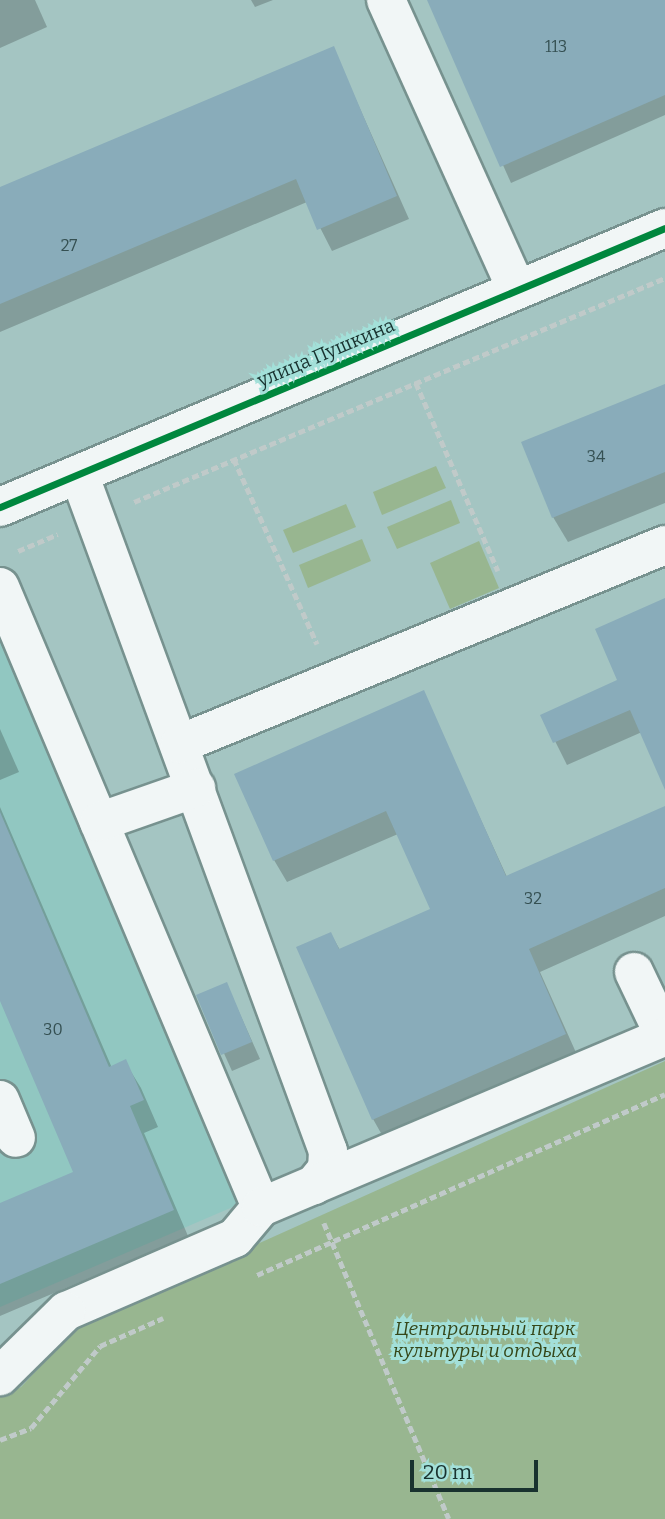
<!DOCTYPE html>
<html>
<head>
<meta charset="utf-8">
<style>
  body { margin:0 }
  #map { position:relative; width:665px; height:1519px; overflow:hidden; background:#a4c5c2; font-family:Bitter,serif }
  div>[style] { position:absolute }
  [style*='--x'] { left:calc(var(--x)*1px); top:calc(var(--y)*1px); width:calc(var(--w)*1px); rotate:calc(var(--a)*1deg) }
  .built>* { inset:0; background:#91c7c1 }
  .green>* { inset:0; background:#98b690 }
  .shadow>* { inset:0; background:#0003 }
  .building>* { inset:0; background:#89acba }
  .path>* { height:4.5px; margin-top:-2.25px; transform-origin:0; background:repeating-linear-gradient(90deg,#c0cac9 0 7px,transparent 0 10.5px) }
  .roads { filter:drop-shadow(2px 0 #77928f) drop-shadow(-2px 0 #77928f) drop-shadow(0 2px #77928f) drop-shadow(0 -2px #77928f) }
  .minor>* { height:38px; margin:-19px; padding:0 19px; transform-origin:19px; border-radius:19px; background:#f1f6f6 }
  .cycleway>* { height:7px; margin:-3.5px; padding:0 3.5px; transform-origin:3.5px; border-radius:3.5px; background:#00873e }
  span { translate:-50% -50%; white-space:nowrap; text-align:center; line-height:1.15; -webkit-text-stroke:6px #a3e0d9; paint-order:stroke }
  .number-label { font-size:16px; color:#355052 }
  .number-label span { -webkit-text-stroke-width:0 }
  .street-label { font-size:19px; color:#19322f }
  .park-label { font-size:19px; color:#354618; font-style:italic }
  .scale { position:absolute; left:410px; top:1460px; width:128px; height:32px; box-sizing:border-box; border:4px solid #19322f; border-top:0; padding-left:9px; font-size:21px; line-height:24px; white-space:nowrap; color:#19322f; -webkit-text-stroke:5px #a3e0d9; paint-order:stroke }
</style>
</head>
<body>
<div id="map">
  <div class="built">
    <div style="clip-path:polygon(0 638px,242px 1203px,0 1307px)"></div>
  </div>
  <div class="green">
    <div style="clip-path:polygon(436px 466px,446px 488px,382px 515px,373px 492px)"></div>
    <div style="clip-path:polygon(451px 500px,460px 523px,397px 549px,387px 527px)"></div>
    <div style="clip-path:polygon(346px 504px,356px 527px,293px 553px,283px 530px)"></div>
    <div style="clip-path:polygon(362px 539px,371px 561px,308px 588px,299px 565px)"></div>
    <div style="clip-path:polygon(479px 541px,499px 588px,450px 609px,430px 563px)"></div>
    <div style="clip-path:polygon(665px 1061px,665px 1519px,0 1519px,0 1396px,21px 1387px,81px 1323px)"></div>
  </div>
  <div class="shadow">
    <div style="clip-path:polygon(0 0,35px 0,47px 27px,0 48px)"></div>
    <div style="clip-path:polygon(251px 0,273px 0,255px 7px)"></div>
    <div style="clip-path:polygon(429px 0,665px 0,665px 115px,511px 183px)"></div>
    <div style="clip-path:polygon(333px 48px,409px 219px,332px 251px,307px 202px,0 332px,0 189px)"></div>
    <div style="clip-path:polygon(665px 386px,665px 503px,568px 542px,553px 517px)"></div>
    <div style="clip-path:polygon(665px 600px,665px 785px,642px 732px,567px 765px,542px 715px,620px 681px)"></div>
    <div style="clip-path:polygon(423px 693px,507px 877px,665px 807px,665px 916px,540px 972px,578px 1057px,386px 1142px,373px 1119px,331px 934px,340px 950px,432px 910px,398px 834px,287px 882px,274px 860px)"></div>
    <div style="clip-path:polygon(0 729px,19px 772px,0 780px)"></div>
    <div style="clip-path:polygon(0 807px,112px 1068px,125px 1062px,141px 1088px,158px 1127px,144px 1133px,188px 1236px,0 1316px,0 1205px,75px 1173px,0 997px)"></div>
    <div style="clip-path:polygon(227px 985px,260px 1059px,232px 1071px,198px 996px)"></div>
  </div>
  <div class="building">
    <div style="clip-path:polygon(427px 0,665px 0,665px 95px,500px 167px)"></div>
    <div style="clip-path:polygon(334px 46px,397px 196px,317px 230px,296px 179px,0 304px,0 187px)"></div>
    <div style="clip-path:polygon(665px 384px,665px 472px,552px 518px,521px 442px)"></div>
    <div style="clip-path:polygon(665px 598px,665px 790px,630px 710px,553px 743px,540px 715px,617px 680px,595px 629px)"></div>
    <div style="clip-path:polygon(424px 690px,506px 876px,665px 806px,665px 888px,529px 949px,566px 1034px,372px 1120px,296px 947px,331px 932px,339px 949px,430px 909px,386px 811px,273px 861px,234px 774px)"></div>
    <div style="clip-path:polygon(0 812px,109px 1067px,126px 1059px,144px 1100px,130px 1106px,174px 1210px,0 1284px,0 1203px,73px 1172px,0 1001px)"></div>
    <div style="clip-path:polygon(227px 982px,252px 1042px,221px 1055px,196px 995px)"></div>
  </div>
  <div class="path">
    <div style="--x:416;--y:383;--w:205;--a:66.4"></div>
    <div style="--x:234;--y:459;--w:203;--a:65.8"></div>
    <div style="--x:134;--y:502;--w:576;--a:-22.87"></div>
    <div style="--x:18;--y:551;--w:43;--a:-23"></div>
    <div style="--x:324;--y:1223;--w:321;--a:67.1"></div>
    <div style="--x:257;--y:1275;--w:446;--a:-23.9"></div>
    <div style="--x:0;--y:1440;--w:33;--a:-21"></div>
    <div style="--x:31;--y:1428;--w:107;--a:-49.9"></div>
    <div style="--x:100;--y:1346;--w:69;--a:-24"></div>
  </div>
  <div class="roads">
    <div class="minor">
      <div style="--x:386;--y:0;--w:318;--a:65.7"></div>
      <div style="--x:79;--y:474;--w:721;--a:69.81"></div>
      <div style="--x:328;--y:1151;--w:18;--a:93"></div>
      <div style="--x:327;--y:1169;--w:21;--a:129"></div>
      <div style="--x:0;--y:507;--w:721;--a:-22.76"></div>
      <div style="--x:0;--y:587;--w:673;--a:67.17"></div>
      <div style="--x:261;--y:1207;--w:40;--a:130"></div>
      <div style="--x:235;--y:1238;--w:184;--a:156.6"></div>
      <div style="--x:66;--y:1311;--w:93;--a:135.4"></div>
      <div style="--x:180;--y:744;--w:524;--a:-22.31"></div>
      <div style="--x:99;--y:822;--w:103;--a:-19.3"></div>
      <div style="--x:634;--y:972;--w:72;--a:64.5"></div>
      <div style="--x:0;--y:1100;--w:41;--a:67.2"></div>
      <div style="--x:261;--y:1207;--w:436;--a:-22.9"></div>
    </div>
  </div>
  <div class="cycleway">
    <div style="--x:0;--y:507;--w:721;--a:-22.76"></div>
  </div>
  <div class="number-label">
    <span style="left:556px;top:47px">113</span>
    <span style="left:69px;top:246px">27</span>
    <span style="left:596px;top:457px">34</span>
    <span style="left:533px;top:899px">32</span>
    <span style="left:53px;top:1030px">30</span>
  </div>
  <div class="street-label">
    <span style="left:326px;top:353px;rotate:-23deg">улица Пушкина</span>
  </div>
  <div class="park-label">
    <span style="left:485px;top:1340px">Центральный парк<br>культуры и отдыха</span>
  </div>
  <div class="scale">20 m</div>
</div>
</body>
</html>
